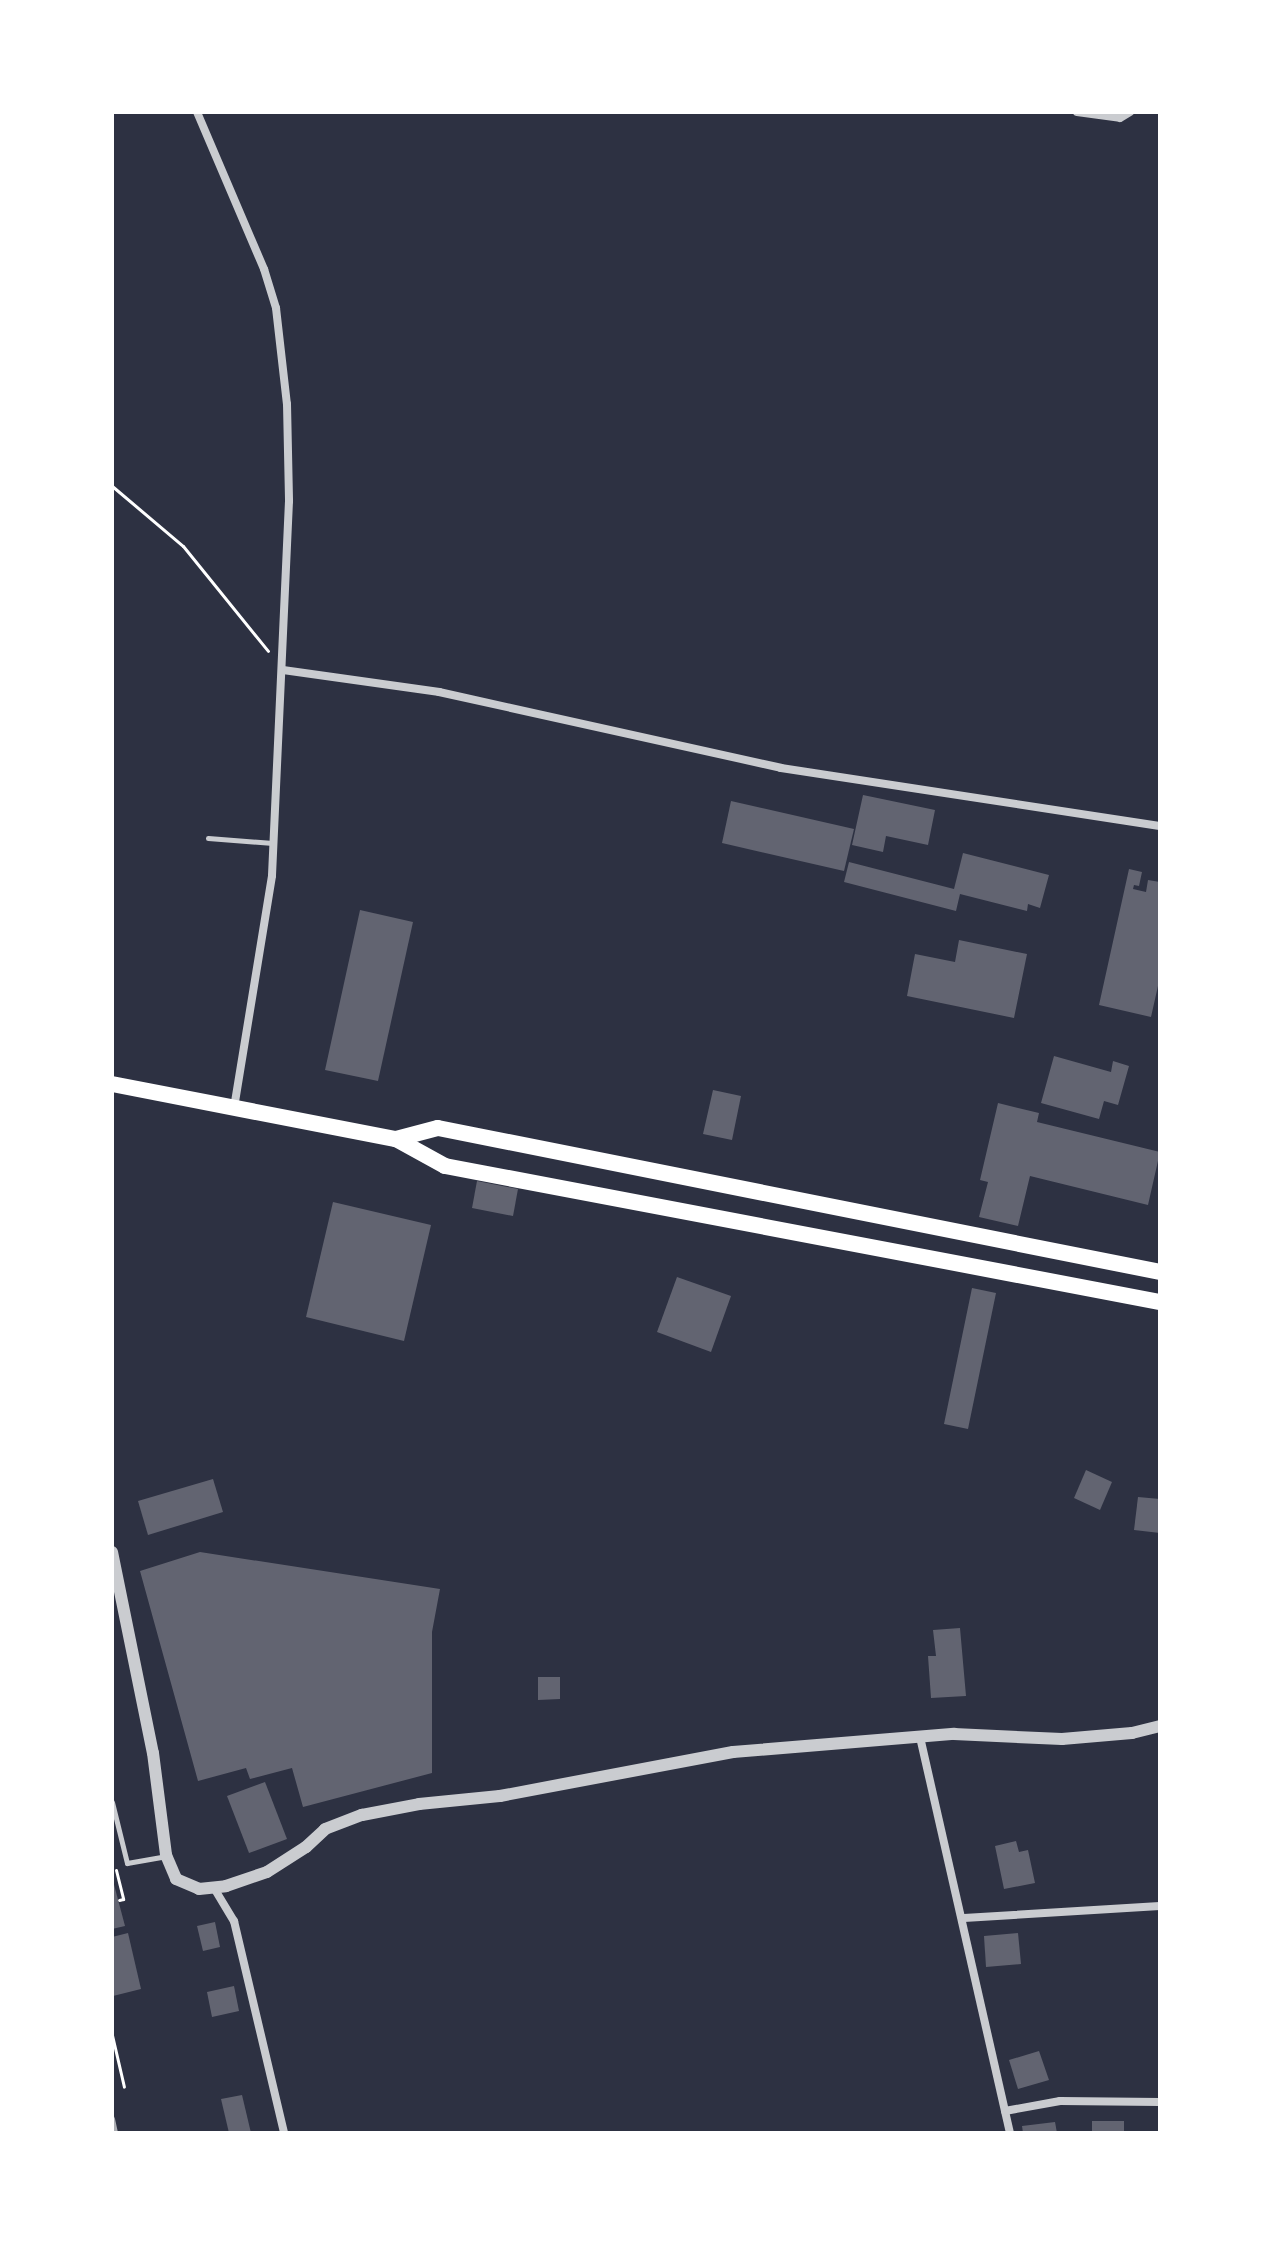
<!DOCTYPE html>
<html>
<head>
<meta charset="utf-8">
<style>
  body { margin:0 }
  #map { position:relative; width:1272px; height:2245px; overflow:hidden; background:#2d3142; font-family:Inter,sans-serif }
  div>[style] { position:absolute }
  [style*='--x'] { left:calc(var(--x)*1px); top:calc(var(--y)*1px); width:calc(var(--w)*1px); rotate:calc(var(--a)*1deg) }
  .building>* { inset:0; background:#626471 }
  .path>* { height:3px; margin:-1.5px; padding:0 1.5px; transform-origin:1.5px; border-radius:1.5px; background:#fff }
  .service>* { height:5px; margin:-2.5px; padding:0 2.5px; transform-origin:2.5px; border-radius:2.5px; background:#caccd0 }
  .minor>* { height:8px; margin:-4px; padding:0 4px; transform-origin:4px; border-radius:4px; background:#caccd0 }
  .tertiary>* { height:12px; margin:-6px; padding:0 6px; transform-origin:6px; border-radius:6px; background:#caccd0 }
  .primary>* { height:16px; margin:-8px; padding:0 8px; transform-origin:8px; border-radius:8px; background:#fff }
  .rail>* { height:6px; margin:-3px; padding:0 3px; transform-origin:3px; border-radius:3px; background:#abadb3 }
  span { translate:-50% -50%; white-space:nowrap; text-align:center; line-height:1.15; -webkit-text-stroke:8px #fff; paint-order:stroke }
  .frame { position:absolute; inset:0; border:114px solid #fff; pointer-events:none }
</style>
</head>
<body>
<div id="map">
  <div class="building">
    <div style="clip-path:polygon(863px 795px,935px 810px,928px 845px,886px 836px,883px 852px,852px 845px)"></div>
    <div style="clip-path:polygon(731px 801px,854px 829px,844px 871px,722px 843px)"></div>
    <div style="clip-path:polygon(963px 853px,1049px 875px,1040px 908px,1028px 904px,1027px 911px,960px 894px,956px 911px,844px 882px,849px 862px,954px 889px)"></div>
    <div style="clip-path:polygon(1129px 869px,1142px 872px,1139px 886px,1134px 885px,1133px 889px,1146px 892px,1148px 880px,1160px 882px,1160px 977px,1151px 1017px,1099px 1005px)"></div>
    <div style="clip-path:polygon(360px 910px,413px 922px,378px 1081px,325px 1070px)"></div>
    <div style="clip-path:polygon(959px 940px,1027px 954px,1014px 1018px,907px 996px,915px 954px,955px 962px)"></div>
    <div style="clip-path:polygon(1054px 1056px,1111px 1072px,1113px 1061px,1129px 1066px,1118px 1105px,1104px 1101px,1099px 1119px,1041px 1103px)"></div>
    <div style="clip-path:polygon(713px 1090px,741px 1096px,732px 1140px,703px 1134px)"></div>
    <div style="clip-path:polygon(998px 1103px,1039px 1113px,1037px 1122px,1160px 1152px,1148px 1205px,1030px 1176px,1018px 1226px,979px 1217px,988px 1182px,980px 1180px)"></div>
    <div style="clip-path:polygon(477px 1181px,518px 1189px,513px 1216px,472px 1208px)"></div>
    <div style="clip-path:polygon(333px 1202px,431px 1225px,404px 1341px,306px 1317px)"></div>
    <div style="clip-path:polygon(677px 1277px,731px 1296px,711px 1352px,657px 1332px)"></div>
    <div style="clip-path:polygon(972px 1288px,996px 1293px,968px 1429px,944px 1424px)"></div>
    <div style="clip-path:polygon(1086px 1470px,1112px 1482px,1100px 1510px,1074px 1498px)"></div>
    <div style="clip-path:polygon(213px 1479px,223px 1512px,148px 1535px,138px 1501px)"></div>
    <div style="clip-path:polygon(1138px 1497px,1160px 1499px,1160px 1533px,1134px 1530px)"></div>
    <div style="clip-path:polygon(200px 1552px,440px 1589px,432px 1632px,432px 1773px,303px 1807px,292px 1768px,250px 1779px,246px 1768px,198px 1781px,140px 1571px)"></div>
    <div style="clip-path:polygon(960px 1628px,966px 1696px,931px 1698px,928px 1656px,936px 1656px,933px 1630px)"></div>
    <div style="clip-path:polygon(538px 1677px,560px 1677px,560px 1699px,538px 1700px)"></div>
    <div style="clip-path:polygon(265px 1782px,287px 1839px,249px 1853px,227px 1796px)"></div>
    <div style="clip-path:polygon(1016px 1841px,1019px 1852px,1028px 1850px,1035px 1883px,1004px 1889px,995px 1846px)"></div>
    <div style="clip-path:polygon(112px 1877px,125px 1926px,112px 1929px)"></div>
    <div style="clip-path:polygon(215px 1922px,220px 1947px,203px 1951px,197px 1926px)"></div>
    <div style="clip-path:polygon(128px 1933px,141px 1989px,113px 1996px,112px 1937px)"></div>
    <div style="clip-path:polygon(1018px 1933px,1021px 1964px,986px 1967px,984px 1936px)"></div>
    <div style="clip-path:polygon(234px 1986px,239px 2011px,212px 2017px,207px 1992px)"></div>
    <div style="clip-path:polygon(1039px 2051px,1049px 2080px,1018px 2089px,1009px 2060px)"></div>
    <div style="clip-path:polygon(242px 2095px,251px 2133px,229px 2133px,221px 2099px)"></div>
    <div style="clip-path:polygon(1092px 2121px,1124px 2121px,1124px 2133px,1092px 2133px)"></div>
    <div style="clip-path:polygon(1055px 2122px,1057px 2133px,1023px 2133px,1022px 2126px)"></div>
  </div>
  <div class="path">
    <div style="--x:112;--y:486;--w:93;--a:40.2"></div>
    <div style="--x:183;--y:546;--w:135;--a:51"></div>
    <div style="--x:116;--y:1870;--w:30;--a:76"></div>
    <div style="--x:123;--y:1899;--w:4;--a:166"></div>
    <div style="--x:112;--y:2035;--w:53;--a:77"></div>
  </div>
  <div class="service">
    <div style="--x:208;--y:838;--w:65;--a:4.4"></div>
    <div style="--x:112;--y:1802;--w:63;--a:76.2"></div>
    <div style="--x:127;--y:1863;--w:39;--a:-10"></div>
  </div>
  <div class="minor">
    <div style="--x:197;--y:112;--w:171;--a:66.9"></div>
    <div style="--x:264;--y:269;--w:41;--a:72.9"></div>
    <div style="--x:276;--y:308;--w:97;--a:83.5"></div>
    <div style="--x:287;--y:404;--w:97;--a:88.8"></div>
    <div style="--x:289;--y:501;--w:375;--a:92.6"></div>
    <div style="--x:272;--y:876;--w:234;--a:99.3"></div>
    <div style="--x:1077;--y:112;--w:43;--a:7.9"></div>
    <div style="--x:1120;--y:118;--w:12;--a:-31"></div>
    <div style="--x:283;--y:670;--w:158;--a:8"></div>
    <div style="--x:439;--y:692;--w:350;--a:12.5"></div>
    <div style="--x:781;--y:768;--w:383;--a:8.7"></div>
    <div style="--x:920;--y:1737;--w:406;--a:77.2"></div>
    <div style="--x:214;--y:1888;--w:39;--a:59"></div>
    <div style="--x:234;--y:1921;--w:218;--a:76.7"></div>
    <div style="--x:964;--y:1918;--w:196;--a:-3.5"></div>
    <div style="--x:1005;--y:2111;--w:56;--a:-10.3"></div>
    <div style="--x:1060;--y:2101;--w:100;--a:0.6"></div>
  </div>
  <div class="tertiary">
    <div style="--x:112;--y:1552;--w:205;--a:78.5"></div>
    <div style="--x:153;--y:1753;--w:103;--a:82.7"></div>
    <div style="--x:166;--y:1855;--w:26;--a:67"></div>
    <div style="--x:176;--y:1879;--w:25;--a:23"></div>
    <div style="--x:199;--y:1889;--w:27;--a:-6"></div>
    <div style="--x:226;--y:1886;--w:43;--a:-18.9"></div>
    <div style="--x:267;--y:1872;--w:46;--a:-32.7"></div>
    <div style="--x:306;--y:1847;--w:26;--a:-43"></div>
    <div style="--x:325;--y:1829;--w:40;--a:-21"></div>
    <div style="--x:362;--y:1815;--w:58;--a:-10.9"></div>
    <div style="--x:419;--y:1804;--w:81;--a:-5.6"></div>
    <div style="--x:500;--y:1796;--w:237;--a:-10.7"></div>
    <div style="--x:733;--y:1752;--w:222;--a:-4.7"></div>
    <div style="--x:954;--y:1734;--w:108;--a:2.7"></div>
    <div style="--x:1062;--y:1739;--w:70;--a:-4.9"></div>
    <div style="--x:1132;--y:1733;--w:29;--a:-14"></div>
  </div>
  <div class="primary">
    <div style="--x:112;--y:1084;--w:289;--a:11"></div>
    <div style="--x:396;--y:1139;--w:56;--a:28.9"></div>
    <div style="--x:445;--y:1166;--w:728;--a:10.77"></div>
    <div style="--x:396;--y:1139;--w:43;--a:-14.7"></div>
    <div style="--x:438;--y:1128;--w:736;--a:11.28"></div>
  </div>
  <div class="rail">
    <div style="--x:112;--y:2119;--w:14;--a:78"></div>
  </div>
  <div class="frame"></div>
</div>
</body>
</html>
